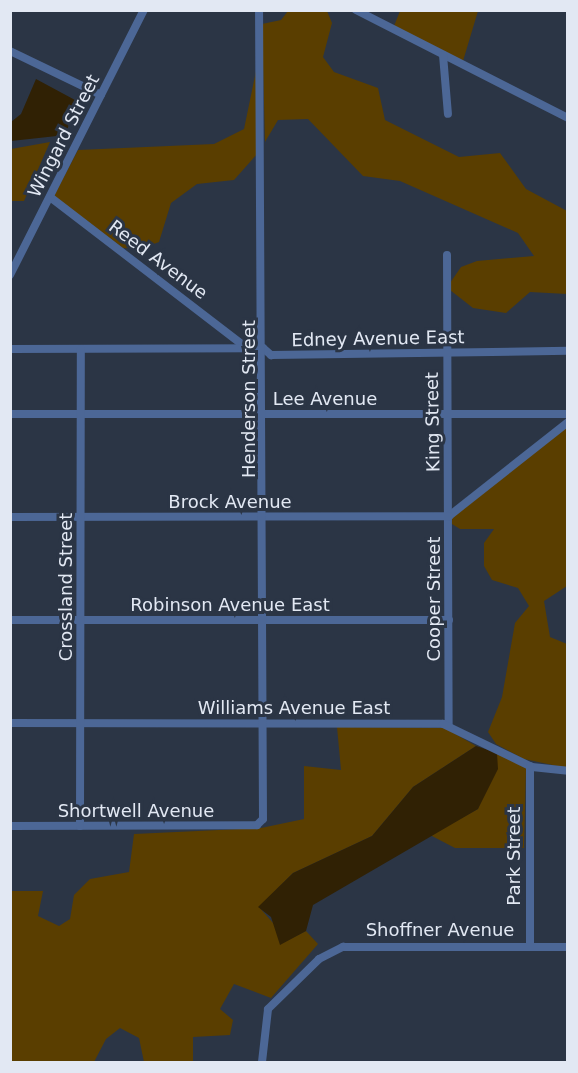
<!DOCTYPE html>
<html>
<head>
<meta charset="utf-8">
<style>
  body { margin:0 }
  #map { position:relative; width:578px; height:1073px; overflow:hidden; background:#2b3545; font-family:"DejaVu Sans",sans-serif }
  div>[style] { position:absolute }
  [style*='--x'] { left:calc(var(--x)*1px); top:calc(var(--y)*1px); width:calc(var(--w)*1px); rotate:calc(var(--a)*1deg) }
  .green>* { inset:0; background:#5a3e00 }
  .water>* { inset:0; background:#302104 }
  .minor>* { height:8px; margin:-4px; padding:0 4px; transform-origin:4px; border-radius:4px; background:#4c6796 }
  span { translate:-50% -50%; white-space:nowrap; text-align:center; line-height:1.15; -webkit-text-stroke:6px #2b3545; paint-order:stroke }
  .street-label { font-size:18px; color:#e2e8f3 }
  .frame { position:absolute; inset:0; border:12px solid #e2e8f3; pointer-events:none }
</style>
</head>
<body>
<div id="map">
  <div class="green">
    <div style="clip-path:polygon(288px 11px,327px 11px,332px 23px,323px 57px,334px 72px,378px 88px,385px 120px,459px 157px,500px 153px,526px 189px,567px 211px,567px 294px,530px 292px,506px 313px,473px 308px,450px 290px,450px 283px,461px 267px,477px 261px,534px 256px,518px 233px,400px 181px,363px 176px,308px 119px,278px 120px,265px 142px,262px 24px,281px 20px)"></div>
    <div style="clip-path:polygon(400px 11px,478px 11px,463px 61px,394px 26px)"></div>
    <div style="clip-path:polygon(256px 71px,259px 152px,234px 180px,197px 184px,171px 203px,159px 242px,141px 249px,123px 248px,54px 196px,78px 150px,214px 144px,244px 129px)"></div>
    <div style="clip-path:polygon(50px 142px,24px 201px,11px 201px,11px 149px)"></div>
    <div style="clip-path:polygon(567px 426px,567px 586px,544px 601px,550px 637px,567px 644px,567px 768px,524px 759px,496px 744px,488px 732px,502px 697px,515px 623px,529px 606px,518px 588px,492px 580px,484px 566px,484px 543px,494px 529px,460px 529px,452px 524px,452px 518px)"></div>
    <div style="clip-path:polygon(337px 727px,445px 728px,476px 746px,413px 787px,372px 836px,293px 873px,259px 907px,288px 940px,306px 931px,318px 944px,271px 998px,234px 984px,220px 1009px,233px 1020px,230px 1035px,193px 1037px,193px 1062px,144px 1062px,139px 1038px,120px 1028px,106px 1039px,94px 1062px,11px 1062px,10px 891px,43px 891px,38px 916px,59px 926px,70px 919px,74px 895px,90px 879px,129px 872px,134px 834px,261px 828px,304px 819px,304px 766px,341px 770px)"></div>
    <div style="clip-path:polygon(496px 752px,526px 768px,524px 848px,455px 848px,430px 835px,478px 809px)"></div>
  </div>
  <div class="water">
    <div style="clip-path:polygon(36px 79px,75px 100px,66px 135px,11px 141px,11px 122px,21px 114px)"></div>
    <div style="clip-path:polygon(476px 746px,497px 753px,498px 769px,478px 809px,313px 905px,306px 931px,280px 945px,271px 917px,258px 907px,293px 873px,372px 836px,413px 787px)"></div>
  </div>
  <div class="minor">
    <div style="--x:356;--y:10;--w:238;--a:27"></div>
    <div style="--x:10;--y:51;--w:101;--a:25.8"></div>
    <div style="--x:443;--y:55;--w:59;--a:85.2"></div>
    <div style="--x:50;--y:197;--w:248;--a:37.5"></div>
    <div style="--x:447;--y:255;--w:470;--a:89.8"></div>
    <div style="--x:10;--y:275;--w:297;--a:-63.2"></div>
    <div style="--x:10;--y:349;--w:253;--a:-0.2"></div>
    <div style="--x:263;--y:348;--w:11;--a:41"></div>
    <div style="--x:271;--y:355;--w:297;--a:-0.8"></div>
    <div style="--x:10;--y:414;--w:558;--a:0"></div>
    <div style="--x:449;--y:516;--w:152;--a:-38.3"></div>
    <div style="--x:10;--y:517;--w:439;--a:-0.1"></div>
    <div style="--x:10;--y:620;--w:439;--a:0"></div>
    <div style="--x:10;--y:723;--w:433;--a:0.1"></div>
    <div style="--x:443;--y:724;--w:99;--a:25.8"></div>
    <div style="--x:532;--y:767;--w:36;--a:6"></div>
    <div style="--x:530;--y:766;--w:180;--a:90"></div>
    <div style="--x:10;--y:826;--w:247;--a:-0.2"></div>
    <div style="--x:257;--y:825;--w:8;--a:-45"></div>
    <div style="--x:263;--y:819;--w:809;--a:-90.28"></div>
    <div style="--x:80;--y:826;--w:477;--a:-89.9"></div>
    <div style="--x:262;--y:1062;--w:53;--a:-83.5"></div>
    <div style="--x:268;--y:1009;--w:71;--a:-44.4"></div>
    <div style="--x:319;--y:959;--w:27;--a:-27"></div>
    <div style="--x:343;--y:947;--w:225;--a:0"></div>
  </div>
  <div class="street-label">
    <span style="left:64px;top:136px;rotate:-63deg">Wingard Street</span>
    <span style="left:158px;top:260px;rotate:37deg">Reed Avenue</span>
    <span style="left:378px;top:339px;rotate:-1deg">Edney Avenue East</span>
    <span style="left:249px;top:399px;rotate:-90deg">Henderson Street</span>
    <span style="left:325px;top:399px">Lee Avenue</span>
    <span style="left:433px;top:422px;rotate:-91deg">King Street</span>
    <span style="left:230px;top:502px">Brock Avenue</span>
    <span style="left:66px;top:587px;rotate:-90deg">Crossland Street</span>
    <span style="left:434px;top:599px;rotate:-90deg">Cooper Street</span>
    <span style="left:230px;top:605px">Robinson Avenue East</span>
    <span style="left:294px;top:708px">Williams Avenue East</span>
    <span style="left:136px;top:811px">Shortwell Avenue</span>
    <span style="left:514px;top:856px;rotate:-90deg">Park Street</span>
    <span style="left:440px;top:930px">Shoffner Avenue</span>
  </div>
  <div class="frame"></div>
</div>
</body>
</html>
